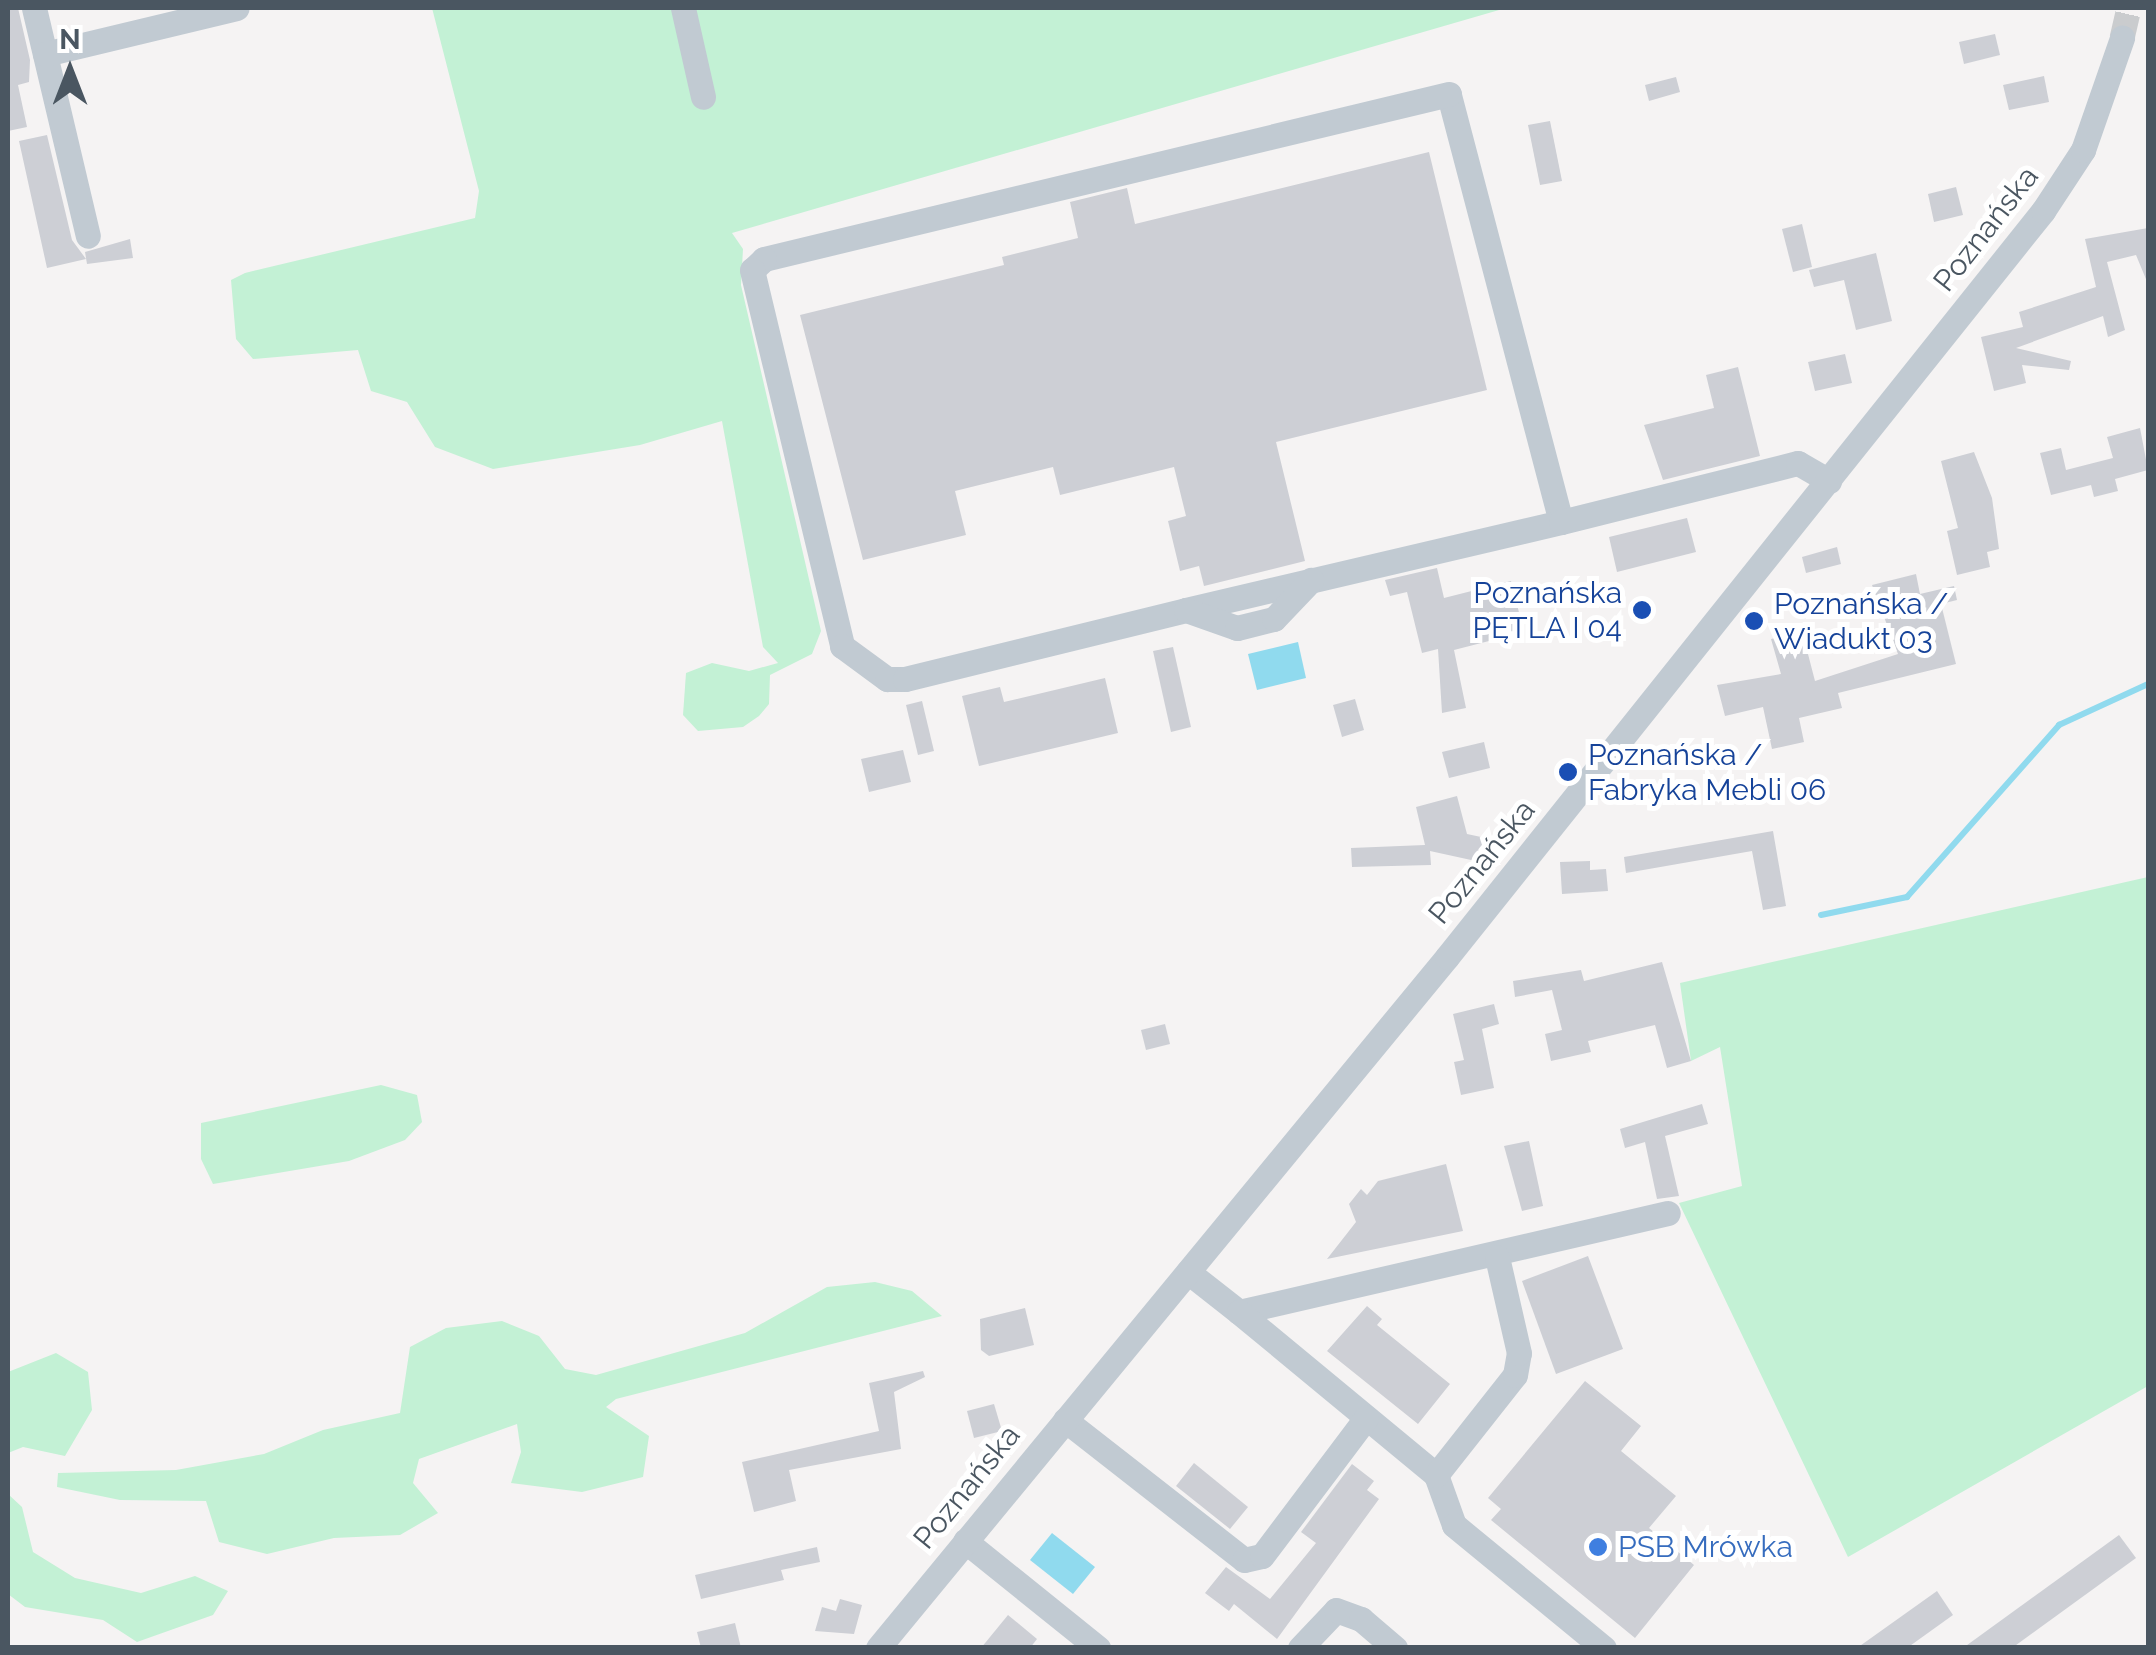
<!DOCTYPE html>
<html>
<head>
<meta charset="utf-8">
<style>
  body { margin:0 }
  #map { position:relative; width:2156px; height:1655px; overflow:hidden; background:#f5f3f3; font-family:Raleway,sans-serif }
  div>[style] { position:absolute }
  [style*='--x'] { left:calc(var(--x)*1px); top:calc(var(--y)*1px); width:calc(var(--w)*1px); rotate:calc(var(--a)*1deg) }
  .green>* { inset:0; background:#c3f1d5 }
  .water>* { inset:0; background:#90daee }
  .stream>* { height:6px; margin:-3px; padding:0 3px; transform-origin:3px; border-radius:3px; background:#90daee }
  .building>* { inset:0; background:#cdcfd5 }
  .minor-tunnel>* { height:25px; margin-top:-12.5px; transform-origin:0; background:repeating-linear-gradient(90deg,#caccce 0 25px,transparent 0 37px) }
  .minor>* { height:25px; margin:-12.5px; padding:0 12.5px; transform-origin:12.5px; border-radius:12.5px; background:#c1cad2 }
  .dots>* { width:28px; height:28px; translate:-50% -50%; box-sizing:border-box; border:5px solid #fff; border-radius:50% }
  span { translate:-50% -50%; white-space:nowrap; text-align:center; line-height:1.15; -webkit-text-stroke:10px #fff; paint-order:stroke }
  .street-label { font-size:30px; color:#4a5661 }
  .transit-label { font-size:30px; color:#164399 }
  .right { translate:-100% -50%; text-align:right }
  .left { translate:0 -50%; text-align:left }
  .shop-label { font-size:30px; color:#366cbe }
  .frame { position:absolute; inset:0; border:10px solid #4a5661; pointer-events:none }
  .north { position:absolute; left:20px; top:20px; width:100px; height:100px; -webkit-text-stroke:8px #fff; paint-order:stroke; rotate:0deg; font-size:28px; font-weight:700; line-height:40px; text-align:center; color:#4a5661 }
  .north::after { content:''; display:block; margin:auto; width:35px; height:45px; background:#4a5661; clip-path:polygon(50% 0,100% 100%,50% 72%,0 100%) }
</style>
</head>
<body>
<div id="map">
  <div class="green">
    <div style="clip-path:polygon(432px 8px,1506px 8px,732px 233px,743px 249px,741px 285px,821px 631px,812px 654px,770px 675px,769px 704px,759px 716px,743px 727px,698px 731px,683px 715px,686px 673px,712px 663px,749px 671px,778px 663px,763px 647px,722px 421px,640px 445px,493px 469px,435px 447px,407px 402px,371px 391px,358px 350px,253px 359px,236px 339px,231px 280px,245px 273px,475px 218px,479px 191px)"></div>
    <div style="clip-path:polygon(2148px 877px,2148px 1386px,1848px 1557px,1679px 1203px,1742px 1186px,1720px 1047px,1691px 1061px,1680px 983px)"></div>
    <div style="clip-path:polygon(381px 1085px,417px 1095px,422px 1122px,405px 1140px,349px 1161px,213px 1184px,201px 1159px,201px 1123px)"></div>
    <div style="clip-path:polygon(875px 1282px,912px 1291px,942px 1316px,616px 1399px,606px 1407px,649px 1436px,643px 1477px,582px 1492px,511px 1483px,521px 1452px,517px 1424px,419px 1459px,413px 1483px,438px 1513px,400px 1535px,334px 1538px,267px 1554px,219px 1542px,206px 1501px,120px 1500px,57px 1487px,58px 1473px,176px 1470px,264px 1454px,323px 1430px,400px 1413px,410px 1347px,446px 1328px,502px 1321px,539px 1336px,565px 1369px,596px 1375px,745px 1333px,827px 1287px)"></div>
    <div style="clip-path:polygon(56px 1353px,88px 1372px,92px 1410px,65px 1456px,23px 1447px,8px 1453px,8px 1372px)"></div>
    <div style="clip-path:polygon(8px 1494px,22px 1507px,33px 1552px,75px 1578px,141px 1593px,195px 1576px,228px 1591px,213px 1615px,137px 1642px,103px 1620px,25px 1607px,8px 1594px)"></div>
  </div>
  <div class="water">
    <div style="clip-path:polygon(1298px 642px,1306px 678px,1257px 690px,1248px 654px)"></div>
    <div style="clip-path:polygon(1052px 1533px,1095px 1567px,1073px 1594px,1030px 1560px)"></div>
  </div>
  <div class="stream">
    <div style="--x:1821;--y:915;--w:88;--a:-11.8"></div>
    <div style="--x:1907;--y:897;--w:230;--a:-48.5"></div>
    <div style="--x:2059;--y:725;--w:98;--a:-24.7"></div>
  </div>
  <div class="building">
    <div style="clip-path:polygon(8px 8px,18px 8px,30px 60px,29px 82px,18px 85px,27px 127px,8px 131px)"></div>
    <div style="clip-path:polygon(1995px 34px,2000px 55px,1964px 64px,1959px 42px)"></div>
    <div style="clip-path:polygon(2044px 76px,2049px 102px,2009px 110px,2003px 85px)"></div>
    <div style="clip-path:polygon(1676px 77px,1680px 92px,1649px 101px,1645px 85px)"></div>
    <div style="clip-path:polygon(1550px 121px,1562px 181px,1540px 185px,1528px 125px)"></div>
    <div style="clip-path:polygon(47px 135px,72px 240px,86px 259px,47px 268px,19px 141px)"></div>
    <div style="clip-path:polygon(1429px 152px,1487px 390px,1276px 442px,1305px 561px,1204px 586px,1199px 566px,1180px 571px,1168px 521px,1186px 516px,1174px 467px,1060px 495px,1053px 467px,955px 491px,966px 535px,863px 560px,800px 315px,1004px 265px,1002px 257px,1078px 238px,1070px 202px,1127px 188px,1135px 224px)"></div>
    <div style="clip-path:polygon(1956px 187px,1963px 215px,1934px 222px,1928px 194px)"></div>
    <div style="clip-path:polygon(1802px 224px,1812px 267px,1793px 272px,1782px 229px)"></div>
    <div style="clip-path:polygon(2148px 228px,2148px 284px,2136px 255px,2107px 262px,2125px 330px,2108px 337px,2103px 316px,2016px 348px,2071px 361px,2069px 370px,2022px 365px,2026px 383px,1994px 391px,1981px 337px,2023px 327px,2019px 312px,2096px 287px,2085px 239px)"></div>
    <div style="clip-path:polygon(130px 239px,133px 258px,87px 264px,85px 252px)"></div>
    <div style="clip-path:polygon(1876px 253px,1892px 321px,1856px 330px,1844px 280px,1814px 287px,1809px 270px)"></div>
    <div style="clip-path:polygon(1845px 354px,1852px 383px,1815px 391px,1808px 362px)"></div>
    <div style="clip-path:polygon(1738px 367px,1760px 456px,1663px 480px,1644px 425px,1714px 408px,1706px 375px)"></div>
    <div style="clip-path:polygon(2140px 428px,2148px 470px,2115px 479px,2118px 491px,2094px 497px,2091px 485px,2051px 495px,2040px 453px,2061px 448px,2066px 470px,2113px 458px,2107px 437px)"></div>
    <div style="clip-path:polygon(1974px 452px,1992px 498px,1999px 549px,1987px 552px,1990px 567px,1957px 575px,1947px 531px,1958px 528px,1941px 461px)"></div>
    <div style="clip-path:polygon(1687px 518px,1696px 552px,1617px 572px,1609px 537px)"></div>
    <div style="clip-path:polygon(1837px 547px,1841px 564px,1806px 573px,1802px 557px)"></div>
    <div style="clip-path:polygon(1437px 568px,1444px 598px,1511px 581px,1524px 632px,1454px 650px,1466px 708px,1442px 713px,1438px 649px,1422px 653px,1407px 592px,1390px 596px,1385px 580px)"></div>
    <div style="clip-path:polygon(1916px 574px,1920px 594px,1954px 586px,1957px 600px,1941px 604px,1956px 664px,1838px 693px,1842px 708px,1799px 718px,1804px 742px,1772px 749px,1763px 707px,1725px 716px,1717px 685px,1781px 674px,1771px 639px,1802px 631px,1815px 681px,1898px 654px,1872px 585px)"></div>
    <div style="clip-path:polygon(1173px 647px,1191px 727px,1171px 732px,1153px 651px)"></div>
    <div style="clip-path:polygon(1105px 678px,1118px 733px,979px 766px,962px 696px,1000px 687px,1004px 702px)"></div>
    <div style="clip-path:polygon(1355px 699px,1364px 730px,1342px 737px,1333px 705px)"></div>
    <div style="clip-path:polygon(922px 701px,934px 751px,918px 755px,906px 705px)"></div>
    <div style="clip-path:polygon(1484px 742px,1490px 768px,1449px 778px,1442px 752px)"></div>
    <div style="clip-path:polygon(903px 750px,911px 782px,869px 792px,861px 759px)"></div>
    <div style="clip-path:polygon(1457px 796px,1467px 834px,1500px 841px,1494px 865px,1430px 851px,1431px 865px,1352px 867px,1351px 848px,1425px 845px,1416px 807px)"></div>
    <div style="clip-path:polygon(1773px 831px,1786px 906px,1763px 910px,1752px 851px,1626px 873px,1624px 857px)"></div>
    <div style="clip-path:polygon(1590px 861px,1590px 870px,1606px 869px,1608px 891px,1562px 894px,1560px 862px)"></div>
    <div style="clip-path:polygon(1662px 962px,1691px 1061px,1667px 1068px,1655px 1025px,1588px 1041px,1591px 1052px,1551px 1061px,1545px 1034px,1562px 1030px,1552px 990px,1515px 997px,1513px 981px,1581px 970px,1584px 981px)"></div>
    <div style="clip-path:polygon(1494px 1004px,1499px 1024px,1482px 1029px,1494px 1088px,1461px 1095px,1454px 1062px,1464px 1060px,1453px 1014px)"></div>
    <div style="clip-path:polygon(1165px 1024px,1170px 1044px,1146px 1050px,1141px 1030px)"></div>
    <div style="clip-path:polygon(1702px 1104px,1708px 1124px,1665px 1136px,1679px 1196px,1657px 1199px,1645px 1142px,1625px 1148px,1620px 1129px)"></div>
    <div style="clip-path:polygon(1529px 1141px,1543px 1206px,1522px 1211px,1504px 1146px)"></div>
    <div style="clip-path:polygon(1446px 1164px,1463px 1231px,1327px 1259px,1356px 1222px,1349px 1204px,1361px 1189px,1367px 1195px,1378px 1181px)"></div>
    <div style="clip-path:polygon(1588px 1256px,1623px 1349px,1556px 1374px,1522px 1281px)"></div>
    <div style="clip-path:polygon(1367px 1306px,1382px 1319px,1377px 1325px,1450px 1384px,1418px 1424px,1327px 1351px)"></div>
    <div style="clip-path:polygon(1025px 1308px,1034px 1345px,989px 1356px,981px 1350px,980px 1319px)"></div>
    <div style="clip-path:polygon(923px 1371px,925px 1377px,894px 1392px,901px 1449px,789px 1470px,796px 1501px,754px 1512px,742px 1462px,879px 1431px,869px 1383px)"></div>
    <div style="clip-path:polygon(1585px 1381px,1641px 1426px,1621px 1451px,1676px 1496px,1649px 1528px,1694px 1565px,1635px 1638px,1491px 1520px,1501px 1509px,1488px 1498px)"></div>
    <div style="clip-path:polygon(994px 1404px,1002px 1431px,974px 1438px,967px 1411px)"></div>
    <div style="clip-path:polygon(1194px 1463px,1248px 1507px,1230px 1529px,1176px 1486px)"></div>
    <div style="clip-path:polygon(1352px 1464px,1374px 1481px,1367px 1490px,1379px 1499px,1277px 1639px,1234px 1604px,1229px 1611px,1205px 1593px,1226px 1567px,1270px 1599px,1316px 1543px,1301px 1532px)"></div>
    <div style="clip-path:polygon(2119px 1535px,2136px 1558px,2012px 1648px,1963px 1648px)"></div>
    <div style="clip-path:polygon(817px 1547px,820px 1562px,781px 1570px,784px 1580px,701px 1599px,695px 1575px)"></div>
    <div style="clip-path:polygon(1937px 1591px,1953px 1615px,1907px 1648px,1857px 1648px)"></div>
    <div style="clip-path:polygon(840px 1599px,862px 1605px,854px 1634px,815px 1631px,822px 1607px,836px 1611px)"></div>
    <div style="clip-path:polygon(1008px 1615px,1037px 1639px,1030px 1648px,981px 1648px)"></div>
    <div style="clip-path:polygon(735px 1623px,741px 1648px,701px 1648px,697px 1632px)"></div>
  </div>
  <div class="minor-tunnel">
    <div style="--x:2122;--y:38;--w:31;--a:-77"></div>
  </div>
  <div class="minor">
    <div style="--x:34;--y:8;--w:234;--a:76.7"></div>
    <div style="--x:683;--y:8;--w:91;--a:77.3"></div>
    <div style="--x:45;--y:54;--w:197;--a:-13.5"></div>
    <div style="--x:1561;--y:522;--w:442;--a:-104.7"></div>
    <div style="--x:1449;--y:94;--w:705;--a:166.46"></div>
    <div style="--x:764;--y:259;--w:16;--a:137"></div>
    <div style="--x:752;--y:270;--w:387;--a:76.5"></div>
    <div style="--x:842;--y:646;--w:56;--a:36.3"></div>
    <div style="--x:887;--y:679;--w:18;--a:0"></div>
    <div style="--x:905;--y:679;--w:289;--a:-13.8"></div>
    <div style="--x:1186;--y:610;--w:385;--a:-13.2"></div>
    <div style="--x:1561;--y:522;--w:244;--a:-14"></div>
    <div style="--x:1798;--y:463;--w:36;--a:30"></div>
    <div style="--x:1186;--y:610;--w:54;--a:19.4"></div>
    <div style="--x:1237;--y:628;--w:38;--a:-14"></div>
    <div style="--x:1274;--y:619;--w:54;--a:-46.5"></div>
    <div style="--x:1188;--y:1272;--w:65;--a:38.1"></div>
    <div style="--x:1239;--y:1312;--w:440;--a:-13"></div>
    <div style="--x:1239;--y:1312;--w:256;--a:39.6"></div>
    <div style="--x:1436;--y:1475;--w:53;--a:70.2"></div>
    <div style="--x:1454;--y:1525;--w:194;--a:39.4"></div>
    <div style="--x:1065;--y:1420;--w:227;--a:38"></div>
    <div style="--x:1244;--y:1560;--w:18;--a:-13"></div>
    <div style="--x:1262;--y:1556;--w:173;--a:-53"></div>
    <div style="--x:1436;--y:1475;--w:127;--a:-51.7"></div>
    <div style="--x:1515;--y:1375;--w:22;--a:-80"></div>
    <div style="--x:1519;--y:1353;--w:98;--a:-102.9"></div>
    <div style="--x:965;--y:1541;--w:171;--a:38.8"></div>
    <div style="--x:878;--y:1648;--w:895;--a:-50.53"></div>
    <div style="--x:1447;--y:957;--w:955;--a:-51.38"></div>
    <div style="--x:2043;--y:211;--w:73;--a:-56.7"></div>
    <div style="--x:2083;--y:150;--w:119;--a:-70.8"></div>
    <div style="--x:1300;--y:1648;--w:52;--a:-46.5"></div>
    <div style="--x:1336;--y:1610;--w:27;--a:20"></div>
    <div style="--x:1361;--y:1619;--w:45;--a:40.5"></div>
  </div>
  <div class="dots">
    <div style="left:1642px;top:610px;background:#1a4fb4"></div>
    <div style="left:1754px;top:621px;background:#1a4fb4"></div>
    <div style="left:1568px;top:772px;background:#1a4fb4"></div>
    <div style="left:1598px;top:1547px;background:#3f7fe0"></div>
  </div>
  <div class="street-label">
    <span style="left:1986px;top:229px;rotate:-52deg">Poznańska</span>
    <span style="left:1482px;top:862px;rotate:-51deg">Poznańska</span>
    <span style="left:967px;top:1487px;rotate:-51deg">Poznańska</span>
  </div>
  <div class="transit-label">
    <span class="right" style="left:1622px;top:610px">Poznańska<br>PĘTLA I 04</span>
    <span class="left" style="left:1774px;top:621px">Poznańska /<br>Wiadukt 03</span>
    <span class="left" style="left:1588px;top:772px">Poznańska /<br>Fabryka Mebli 06</span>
  </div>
  <div class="shop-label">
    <span class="left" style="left:1618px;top:1547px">PSB Mrówka</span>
  </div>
  <div class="frame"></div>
  <div class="north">N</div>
</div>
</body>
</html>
